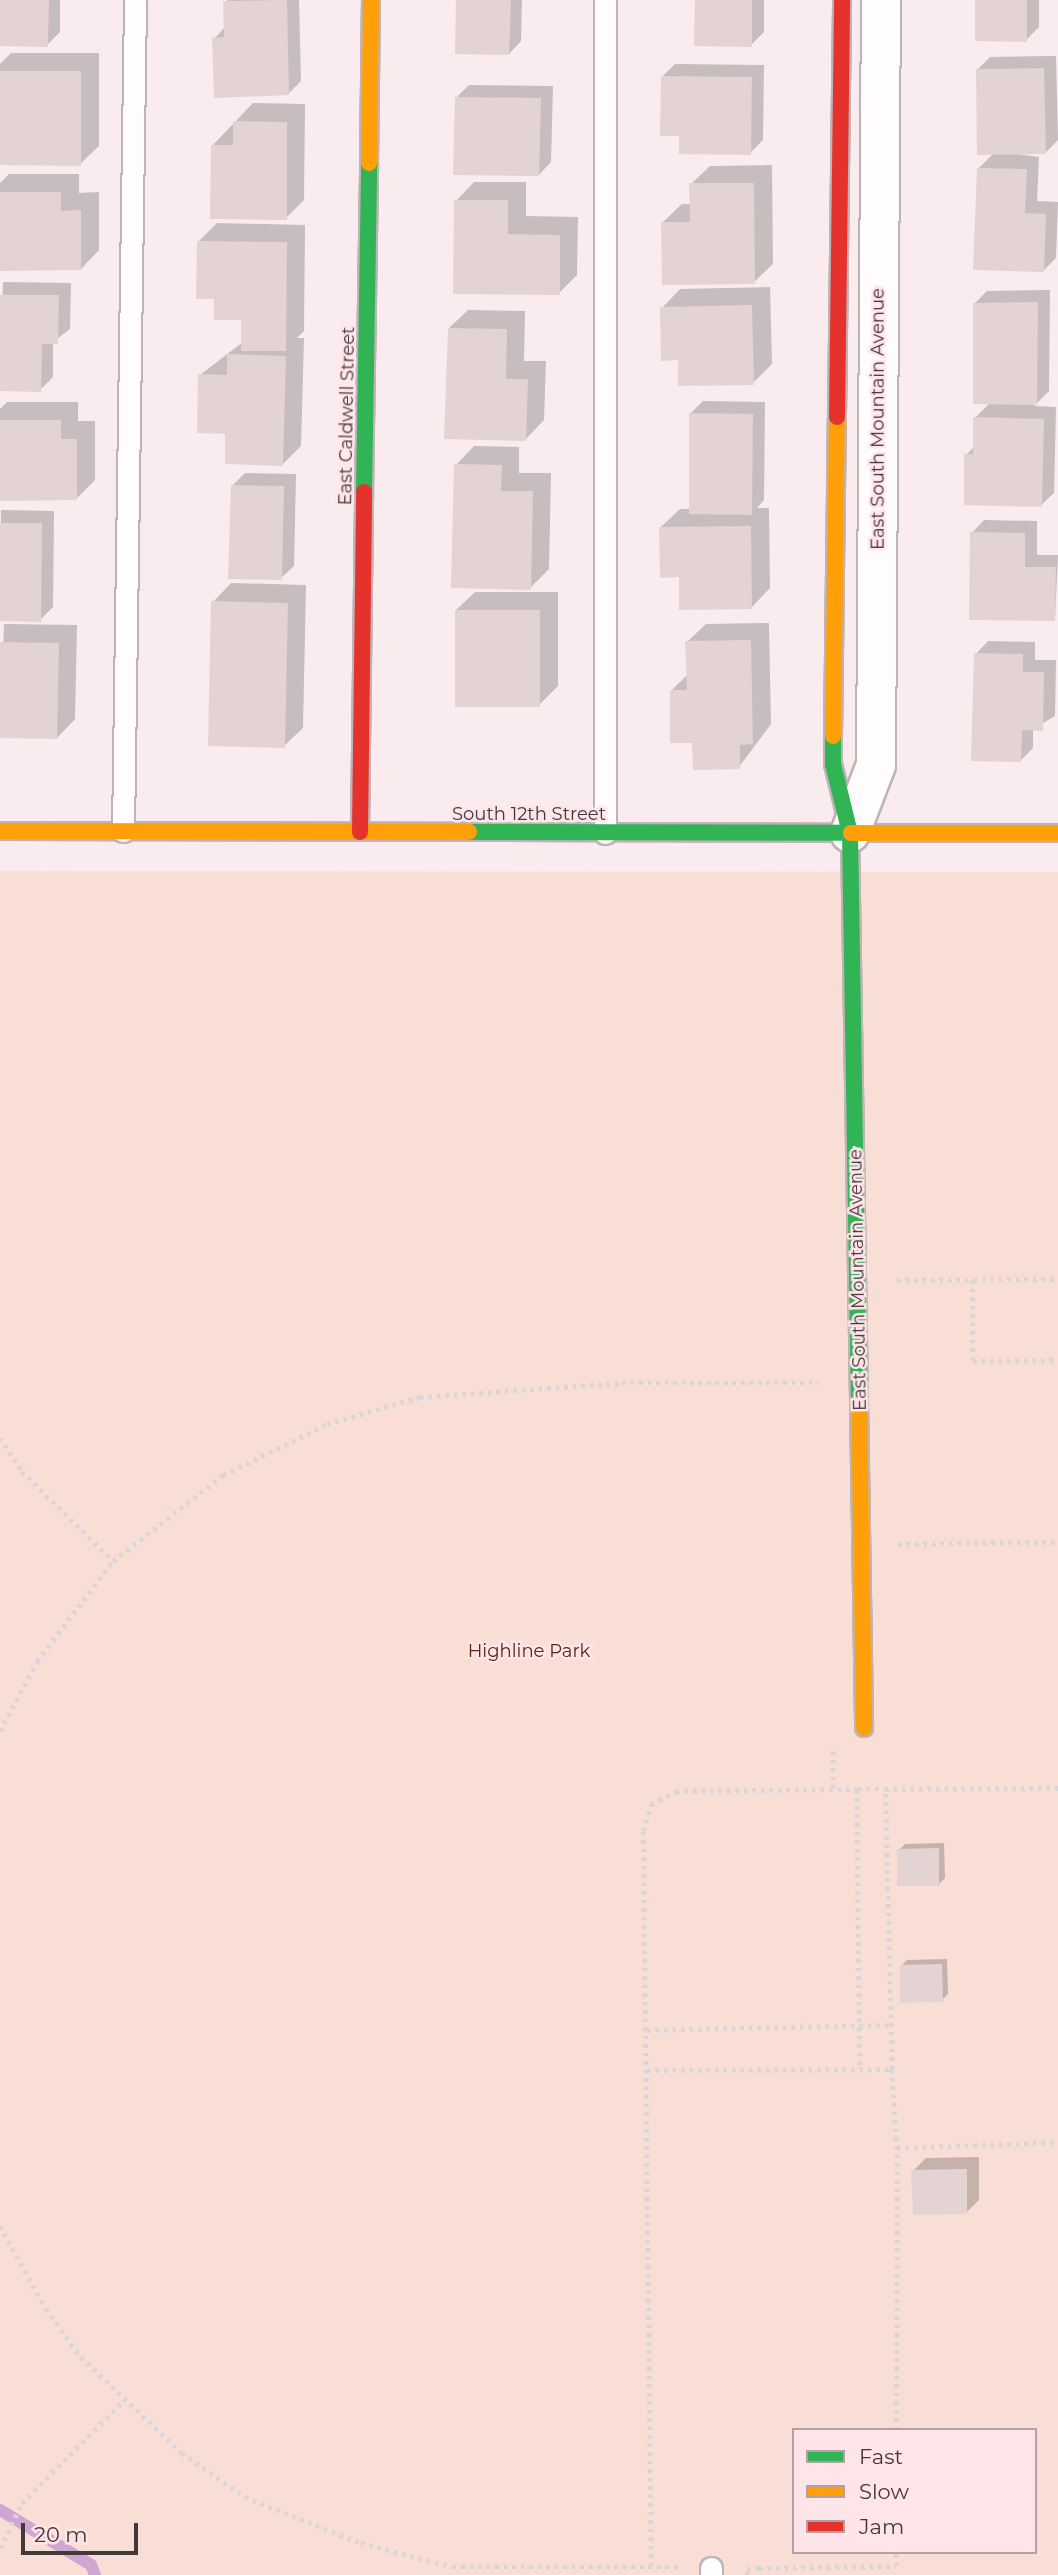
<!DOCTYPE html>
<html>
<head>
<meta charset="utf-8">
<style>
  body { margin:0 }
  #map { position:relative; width:1058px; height:2575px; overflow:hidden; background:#f9ebee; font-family:Montserrat,sans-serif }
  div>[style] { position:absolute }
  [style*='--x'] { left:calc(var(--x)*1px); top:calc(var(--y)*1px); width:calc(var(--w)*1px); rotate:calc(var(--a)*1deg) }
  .green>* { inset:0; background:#f9ded6 }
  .shadow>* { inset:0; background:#0003 }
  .stream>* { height:12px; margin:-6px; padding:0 6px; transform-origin:6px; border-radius:6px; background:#cfa6d1 }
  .building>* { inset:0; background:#e3d3d3 }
  .path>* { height:4.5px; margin-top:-2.25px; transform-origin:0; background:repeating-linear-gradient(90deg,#dad5d6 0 3.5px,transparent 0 8.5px) }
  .roads { filter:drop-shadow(2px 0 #beb3b6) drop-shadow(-2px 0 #beb3b6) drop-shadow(0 2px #beb3b6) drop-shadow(0 -2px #beb3b6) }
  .lane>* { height:21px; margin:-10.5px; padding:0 10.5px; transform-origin:10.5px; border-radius:10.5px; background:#fefcfc }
  .street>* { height:38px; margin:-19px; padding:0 19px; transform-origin:19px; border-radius:19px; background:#fefcfc }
  .fast>* { height:16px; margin:-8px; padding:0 8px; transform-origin:8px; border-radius:8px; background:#30b455 }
  .slow>* { height:16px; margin:-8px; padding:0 8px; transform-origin:8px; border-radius:8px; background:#ff9f0a }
  .jam>* { height:16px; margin:-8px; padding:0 8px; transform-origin:8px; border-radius:8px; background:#e5322d }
  span { translate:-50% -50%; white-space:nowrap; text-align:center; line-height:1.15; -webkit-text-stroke:5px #ffe5ea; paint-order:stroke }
  .street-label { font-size:18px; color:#43393b }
  .park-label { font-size:18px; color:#59280b }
  .legend { position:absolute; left:792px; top:2428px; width:245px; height:126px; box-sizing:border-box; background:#ffe5ea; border:2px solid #b4a0a4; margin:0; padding:9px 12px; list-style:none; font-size:21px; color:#43393b }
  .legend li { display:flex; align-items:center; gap:14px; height:35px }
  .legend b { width:35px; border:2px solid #b4a0a4 }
  .scale { position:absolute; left:21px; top:2523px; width:117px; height:32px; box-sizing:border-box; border:4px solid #43393b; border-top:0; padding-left:9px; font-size:21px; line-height:24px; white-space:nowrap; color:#43393b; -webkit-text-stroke:5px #ffe5ea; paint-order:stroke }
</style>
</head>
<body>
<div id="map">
  <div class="green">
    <div style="clip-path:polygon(evenodd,0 871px,1058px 872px,1058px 2575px,0 2575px,0 871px,794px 2430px,1035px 2430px,1035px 2552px,794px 2552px,794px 2430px)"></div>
  </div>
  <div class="shadow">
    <div style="clip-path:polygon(0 0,60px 0,60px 32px,47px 45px,0 44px)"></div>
    <div style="clip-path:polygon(227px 0,299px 0,301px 81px,288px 94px,214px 39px,225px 27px)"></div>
    <div style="clip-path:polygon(458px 0,522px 0,521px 41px,509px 54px)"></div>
    <div style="clip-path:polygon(697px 0,764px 0,764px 32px,751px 45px)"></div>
    <div style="clip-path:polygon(977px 0,1039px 0,1039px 27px,1026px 40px)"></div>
    <div style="clip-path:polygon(11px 53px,99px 53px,99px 146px,80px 164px,0 164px,0 64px)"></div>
    <div style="clip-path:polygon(1056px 56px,1058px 140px,1045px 153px,1008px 153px,1039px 157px,1037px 201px,1058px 202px,1056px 258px,1043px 271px,979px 168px,994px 153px,978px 69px,990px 57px)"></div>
    <div style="clip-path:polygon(675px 64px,764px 65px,763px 140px,750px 153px,681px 135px,662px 77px)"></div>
    <div style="clip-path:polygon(469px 85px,553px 86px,551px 162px,539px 175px,456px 98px)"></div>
    <div style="clip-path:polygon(253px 103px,305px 104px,304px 200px,286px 218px,213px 145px)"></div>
    <div style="clip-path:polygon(772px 165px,773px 264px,754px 282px,663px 222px,682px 204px,691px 204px,691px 184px,710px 166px)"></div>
    <div style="clip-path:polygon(9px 174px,79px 174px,79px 193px,99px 192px,99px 250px,81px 269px,0 270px,0 183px)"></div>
    <div style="clip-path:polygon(474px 182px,526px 182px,526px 216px,578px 217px,577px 275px,559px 293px,456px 201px)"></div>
    <div style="clip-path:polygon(217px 223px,305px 225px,304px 331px,297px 338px,304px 338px,301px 446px,283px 464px,227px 432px,200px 375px,243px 342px,243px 318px,215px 298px,198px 242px)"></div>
    <div style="clip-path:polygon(3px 282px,71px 283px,70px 329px,53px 342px,53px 377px,40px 390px,0 389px)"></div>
    <div style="clip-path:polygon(770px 287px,772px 364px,753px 383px,662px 308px,680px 289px)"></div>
    <div style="clip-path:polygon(1050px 290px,1049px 391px,1034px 406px,1056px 407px,1054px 493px,1041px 505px,966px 455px,975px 446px,975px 418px,991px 402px,974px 304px,987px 291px)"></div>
    <div style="clip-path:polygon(468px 310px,525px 311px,524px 361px,546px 361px,544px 420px,526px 439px,449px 328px)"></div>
    <div style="clip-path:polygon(703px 401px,765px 402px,764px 500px,757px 508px,769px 508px,770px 588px,752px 607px,681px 575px,661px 527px,680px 509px,690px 509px,690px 414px)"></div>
    <div style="clip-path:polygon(7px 402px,78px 402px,78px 421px,95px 421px,95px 480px,77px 498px,0 499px,0 409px)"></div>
    <div style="clip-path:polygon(474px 446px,519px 447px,519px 473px,551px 473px,549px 569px,530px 588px,456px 465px)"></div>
    <div style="clip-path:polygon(245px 473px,296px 474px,294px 566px,281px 578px,232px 486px)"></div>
    <div style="clip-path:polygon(1px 510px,54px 511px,53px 607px,40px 620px,0 619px)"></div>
    <div style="clip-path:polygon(984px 520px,1037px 521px,1037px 555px,1058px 555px,1055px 619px,972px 533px)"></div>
    <div style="clip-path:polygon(231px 583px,306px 585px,303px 728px,284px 746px,213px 602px)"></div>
    <div style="clip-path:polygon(475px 592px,558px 592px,558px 686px,539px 705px,456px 610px)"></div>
    <div style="clip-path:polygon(769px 623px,771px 724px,739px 767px,694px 741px,671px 691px,688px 674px,687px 642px,706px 624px)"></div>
    <div style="clip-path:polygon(4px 624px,77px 625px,75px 719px,57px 738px,0 737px)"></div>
    <div style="clip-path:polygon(988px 641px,1035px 642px,1035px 660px,1056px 660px,1055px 716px,1033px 729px,1033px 748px,1020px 761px,976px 654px)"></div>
    <div style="clip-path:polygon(944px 1843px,945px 1878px,939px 1884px,899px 1850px,905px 1844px)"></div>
    <div style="clip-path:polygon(947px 1959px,948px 1994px,942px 2000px,901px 1966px,907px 1960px)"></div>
    <div style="clip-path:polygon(979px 2157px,979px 2200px,967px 2212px,913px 2171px,926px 2158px)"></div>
  </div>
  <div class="stream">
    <div style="--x:0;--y:2510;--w:106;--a:31.1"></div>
    <div style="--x:91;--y:2565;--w:11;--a:68"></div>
  </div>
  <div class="building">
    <div style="clip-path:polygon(0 0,49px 0,48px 47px,0 46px)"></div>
    <div style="clip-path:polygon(287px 0,289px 95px,214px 98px,212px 38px,224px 37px,223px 1px)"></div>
    <div style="clip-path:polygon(456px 0,511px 0,509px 55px,455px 54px)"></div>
    <div style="clip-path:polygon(695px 0,752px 0,752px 47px,694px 46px)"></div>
    <div style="clip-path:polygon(975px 0,1027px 0,1027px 42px,975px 41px)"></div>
    <div style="clip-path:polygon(1044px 68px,1046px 154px,977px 155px,976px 69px)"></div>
    <div style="clip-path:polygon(0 71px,81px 71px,81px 166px,0 165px)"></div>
    <div style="clip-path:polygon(661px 76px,752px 77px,751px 155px,679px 154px,679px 136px,660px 136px)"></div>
    <div style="clip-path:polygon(455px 97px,541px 98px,539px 176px,453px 175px)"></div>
    <div style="clip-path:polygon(233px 121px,287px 122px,287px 220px,210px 219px,211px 145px,233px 145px)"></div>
    <div style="clip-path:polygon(977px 168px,1027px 169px,1025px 213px,1046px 214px,1044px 272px,973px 270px)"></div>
    <div style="clip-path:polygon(689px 183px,754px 183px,755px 284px,662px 285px,661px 222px,690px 222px)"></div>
    <div style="clip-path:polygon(0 192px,61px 192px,61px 211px,81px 210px,81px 270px,0 271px)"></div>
    <div style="clip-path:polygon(454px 200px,508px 200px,508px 234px,560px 235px,560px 295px,453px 294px)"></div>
    <div style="clip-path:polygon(197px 241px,287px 242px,286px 351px,241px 351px,241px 320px,214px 320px,214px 299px,196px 299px)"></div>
    <div style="clip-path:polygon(0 295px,59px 295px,58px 344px,42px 344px,41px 392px,0 391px)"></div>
    <div style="clip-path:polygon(1038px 302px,1037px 405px,973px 404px,973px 303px)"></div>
    <div style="clip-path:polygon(752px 305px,754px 385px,678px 386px,678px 360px,661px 361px,660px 307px)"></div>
    <div style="clip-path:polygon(448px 328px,507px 329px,506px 379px,528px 379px,526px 441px,444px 439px)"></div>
    <div style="clip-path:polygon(227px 354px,286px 356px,283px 466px,225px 464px,225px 434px,197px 433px,198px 374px,227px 375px)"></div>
    <div style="clip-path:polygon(689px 413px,753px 414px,752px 515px,689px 514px)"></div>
    <div style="clip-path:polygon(973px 417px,1044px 419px,1042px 507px,964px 505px,964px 454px,973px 454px)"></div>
    <div style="clip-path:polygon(0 420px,61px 420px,61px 439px,77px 439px,77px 500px,0 501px)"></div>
    <div style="clip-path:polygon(454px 464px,502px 465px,501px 491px,533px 491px,531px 590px,451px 588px)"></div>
    <div style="clip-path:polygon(231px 485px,284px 486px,282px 580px,228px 579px)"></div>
    <div style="clip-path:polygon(0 523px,42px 523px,41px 622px,0 621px)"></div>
    <div style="clip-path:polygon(751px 526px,752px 609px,679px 610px,679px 577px,660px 578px,659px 527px)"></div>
    <div style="clip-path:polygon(970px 532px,1025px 533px,1025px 567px,1056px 567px,1055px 621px,969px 620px)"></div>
    <div style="clip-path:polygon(211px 601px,288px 603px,285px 748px,208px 746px)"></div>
    <div style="clip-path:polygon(455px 610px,540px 610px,540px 707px,455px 707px)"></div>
    <div style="clip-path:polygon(751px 640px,753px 744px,740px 745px,740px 769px,693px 770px,692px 743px,670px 743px,670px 690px,687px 690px,685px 641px)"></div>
    <div style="clip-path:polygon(0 642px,59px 643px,57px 739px,0 738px)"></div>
    <div style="clip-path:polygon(974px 653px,1023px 654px,1023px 672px,1044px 672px,1043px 731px,1022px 730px,1021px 762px,971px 761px)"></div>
    <div style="clip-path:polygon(939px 1848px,939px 1886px,897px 1886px,897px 1849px)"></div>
    <div style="clip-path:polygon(942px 1964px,943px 2002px,900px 2003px,900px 1965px)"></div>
    <div style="clip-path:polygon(967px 2169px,967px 2214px,913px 2215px,911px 2170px)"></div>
  </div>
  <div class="path">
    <div style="--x:897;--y:1280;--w:161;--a:-0.4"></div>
    <div style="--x:973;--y:1280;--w:81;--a:90"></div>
    <div style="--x:973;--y:1361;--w:85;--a:-0.7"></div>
    <div style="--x:0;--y:1438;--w:40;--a:56"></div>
    <div style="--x:22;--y:1471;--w:128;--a:44.7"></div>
    <div style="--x:898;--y:1544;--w:160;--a:-0.7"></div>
    <div style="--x:0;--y:1731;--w:79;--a:-62.1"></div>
    <div style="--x:37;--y:1661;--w:126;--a:-52.8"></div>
    <div style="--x:113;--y:1561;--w:140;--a:-38"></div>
    <div style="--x:223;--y:1475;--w:116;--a:-26.1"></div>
    <div style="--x:327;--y:1424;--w:97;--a:-16.2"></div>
    <div style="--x:420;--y:1397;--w:202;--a:-4"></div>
    <div style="--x:622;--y:1383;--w:197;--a:0"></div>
    <div style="--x:833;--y:1751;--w:38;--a:90"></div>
    <div style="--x:858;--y:1789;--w:27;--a:0"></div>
    <div style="--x:647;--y:2030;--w:244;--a:-1.2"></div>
    <div style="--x:892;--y:2069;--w:280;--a:-91.4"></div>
    <div style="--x:885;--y:1789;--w:173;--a:-0.3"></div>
    <div style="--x:647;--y:2070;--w:245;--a:-0.2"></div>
    <div style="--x:892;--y:2069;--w:79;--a:86.4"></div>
    <div style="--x:897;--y:2148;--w:161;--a:-2.1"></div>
    <div style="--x:0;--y:2226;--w:95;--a:61"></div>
    <div style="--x:46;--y:2309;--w:59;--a:53.9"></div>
    <div style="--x:81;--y:2357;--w:139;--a:43.5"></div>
    <div style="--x:182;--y:2453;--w:77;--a:34.9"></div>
    <div style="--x:245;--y:2497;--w:125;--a:21.6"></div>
    <div style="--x:361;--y:2543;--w:95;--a:14.6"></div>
    <div style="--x:453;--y:2567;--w:227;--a:0"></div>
    <div style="--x:896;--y:2430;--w:282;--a:-89.8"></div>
    <div style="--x:0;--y:2548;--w:50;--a:-63.9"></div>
    <div style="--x:22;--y:2503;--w:142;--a:-45.3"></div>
    <div style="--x:651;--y:2566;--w:735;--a:-90.62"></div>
    <div style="--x:643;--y:1831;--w:28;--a:-73"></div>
    <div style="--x:651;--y:1804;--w:28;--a:-27"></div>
    <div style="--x:676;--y:1791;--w:181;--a:-0.6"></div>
    <div style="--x:857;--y:1789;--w:279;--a:89.4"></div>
    <div style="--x:747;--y:2575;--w:6;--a:-90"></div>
    <div style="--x:747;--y:2569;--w:12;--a:-5"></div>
    <div style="--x:759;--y:2568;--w:137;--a:-0.8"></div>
    <div style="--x:896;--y:2566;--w:14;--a:-90"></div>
  </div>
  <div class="roads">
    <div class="lane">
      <div style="--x:605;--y:0;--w:833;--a:90"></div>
      <div style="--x:123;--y:831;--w:831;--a:-89.17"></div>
      <div style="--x:711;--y:2575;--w:7;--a:-90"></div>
    </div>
    <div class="street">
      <div style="--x:850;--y:833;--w:73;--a:-69.1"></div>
      <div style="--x:876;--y:765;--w:765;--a:-89.63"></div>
    </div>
    <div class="fast">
      <div style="--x:364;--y:492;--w:329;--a:-89.1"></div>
      <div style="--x:833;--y:736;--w:28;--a:90"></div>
      <div style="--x:833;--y:764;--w:71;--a:76.2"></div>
      <div style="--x:850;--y:833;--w:568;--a:89.09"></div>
      <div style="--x:469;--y:832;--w:382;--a:0.1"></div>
    </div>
    <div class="slow">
      <div style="--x:369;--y:163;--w:163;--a:-89.3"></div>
      <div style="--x:833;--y:736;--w:319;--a:-89.3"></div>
      <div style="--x:0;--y:831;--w:469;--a:0.1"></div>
      <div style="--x:851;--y:833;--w:207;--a:0"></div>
      <div style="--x:859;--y:1401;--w:327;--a:89.1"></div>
    </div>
    <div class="jam">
      <div style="--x:837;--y:417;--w:417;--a:-89.3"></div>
      <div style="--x:360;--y:832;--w:340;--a:-89.3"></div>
    </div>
  </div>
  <div class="street-label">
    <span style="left:347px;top:416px;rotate:-89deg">East Caldwell Street</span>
    <span style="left:878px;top:419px;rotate:-90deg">East South Mountain Avenue</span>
    <span style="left:529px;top:814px">South 12th Street</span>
    <span style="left:858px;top:1280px;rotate:-91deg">East South Mountain Avenue</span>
  </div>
  <div class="park-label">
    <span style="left:529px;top:1651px">Highline Park</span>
  </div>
  <ul class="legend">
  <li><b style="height:9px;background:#30b455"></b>Fast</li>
  <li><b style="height:9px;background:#ff9f0a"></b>Slow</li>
  <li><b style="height:9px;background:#e5322d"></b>Jam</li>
  </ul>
  <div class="scale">20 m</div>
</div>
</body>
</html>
